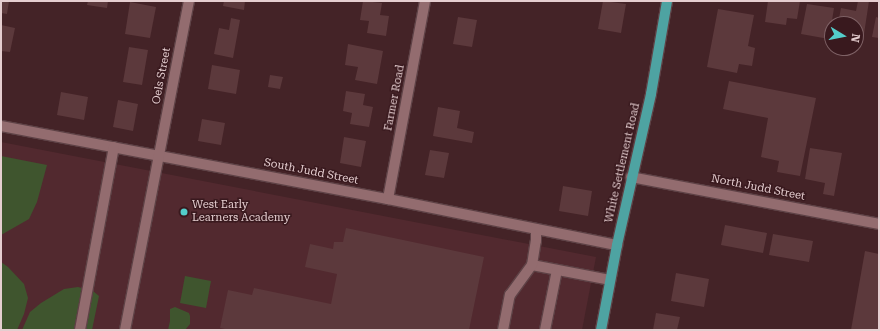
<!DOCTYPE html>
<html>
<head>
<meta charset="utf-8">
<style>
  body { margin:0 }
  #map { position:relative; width:880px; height:331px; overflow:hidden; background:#442327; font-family:"Roboto Serif",serif }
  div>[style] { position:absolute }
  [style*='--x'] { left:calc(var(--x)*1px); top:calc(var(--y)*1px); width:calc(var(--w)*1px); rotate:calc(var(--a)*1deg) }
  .built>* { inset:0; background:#52292f }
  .green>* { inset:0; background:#3f552e }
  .building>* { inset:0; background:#5c393c }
  .roads { filter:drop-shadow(1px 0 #5e4246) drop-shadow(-1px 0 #5e4246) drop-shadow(0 1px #5e4246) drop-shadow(0 -1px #5e4246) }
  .minor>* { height:10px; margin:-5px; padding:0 5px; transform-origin:5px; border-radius:5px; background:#936c6f }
  .major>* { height:10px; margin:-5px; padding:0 5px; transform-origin:5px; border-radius:5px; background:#4ea3a2 }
  .dots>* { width:11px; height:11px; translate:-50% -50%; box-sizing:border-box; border:2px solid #39191e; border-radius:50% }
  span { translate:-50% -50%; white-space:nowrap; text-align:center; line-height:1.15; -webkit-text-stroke:3px #39191e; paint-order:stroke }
  .street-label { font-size:11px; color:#e5ced0 }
  .poi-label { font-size:11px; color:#e5ced0 }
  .left { translate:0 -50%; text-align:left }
  .frame { position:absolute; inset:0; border:2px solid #e5ced0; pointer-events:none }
  .north { position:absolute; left:824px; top:16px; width:40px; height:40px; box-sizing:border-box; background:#39191e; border:1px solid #7e6165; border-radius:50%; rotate:100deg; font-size:11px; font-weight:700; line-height:16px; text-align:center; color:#e5ced0 }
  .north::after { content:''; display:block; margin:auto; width:14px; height:18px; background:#53cdca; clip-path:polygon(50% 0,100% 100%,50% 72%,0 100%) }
</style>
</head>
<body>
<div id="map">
  <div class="built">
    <div style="clip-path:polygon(1px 142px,596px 257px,582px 330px,1px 330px)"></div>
  </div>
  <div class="green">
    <div style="clip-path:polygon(1px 156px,47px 165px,37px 202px,29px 219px,1px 235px)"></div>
    <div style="clip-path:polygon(1px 262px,8px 267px,24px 284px,28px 298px,24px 314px,17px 330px,1px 330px)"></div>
    <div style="clip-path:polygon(185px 276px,211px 281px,206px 308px,180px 303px)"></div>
    <div style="clip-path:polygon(78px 287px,93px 291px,99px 296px,92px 330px,22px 330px,30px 312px,41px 303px,64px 289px)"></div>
    <div style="clip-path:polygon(175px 307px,189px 313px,190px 316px,190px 324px,185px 330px,168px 330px,170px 321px,170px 309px)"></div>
  </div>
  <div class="building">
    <div style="clip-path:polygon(1px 1px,9px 1px,7px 14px,1px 13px)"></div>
    <div style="clip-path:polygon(88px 1px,108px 1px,107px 8px,87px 5px)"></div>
    <div style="clip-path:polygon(224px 1px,245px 1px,244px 10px,223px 6px)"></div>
    <div style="clip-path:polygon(363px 1px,382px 3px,380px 15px,389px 16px,386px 36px,367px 33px,369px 21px,360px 20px)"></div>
    <div style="clip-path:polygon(603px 1px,626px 4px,621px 33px,598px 29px)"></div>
    <div style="clip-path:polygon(768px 1px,800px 1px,797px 19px,787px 18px,786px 25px,765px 22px)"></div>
    <div style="clip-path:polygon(858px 1px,869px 1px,864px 34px,856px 32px,856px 24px,838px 24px,841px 8px,856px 11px)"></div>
    <div style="clip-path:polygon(130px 2px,156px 7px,150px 38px,125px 34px)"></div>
    <div style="clip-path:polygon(807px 4px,834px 8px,829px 39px,801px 34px)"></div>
    <div style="clip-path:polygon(718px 9px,754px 15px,748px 46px,755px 48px,752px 66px,739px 64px,737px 73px,707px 67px)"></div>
    <div style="clip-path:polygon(458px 17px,477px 20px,472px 47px,453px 44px)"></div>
    <div style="clip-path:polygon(876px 17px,879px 18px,879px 38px,872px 37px)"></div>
    <div style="clip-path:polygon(231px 18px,240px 20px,233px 58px,214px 54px,219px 28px,229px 30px)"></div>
    <div style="clip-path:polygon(1px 25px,15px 28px,10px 52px,1px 51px)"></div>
    <div style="clip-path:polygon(348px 44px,383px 51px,377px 84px,355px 80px,358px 67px,345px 65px)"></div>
    <div style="clip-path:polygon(129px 47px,148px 50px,142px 85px,123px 82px)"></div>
    <div style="clip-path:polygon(212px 65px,240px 70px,236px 94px,208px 89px)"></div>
    <div style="clip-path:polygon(270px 75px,283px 77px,280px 89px,268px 87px)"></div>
    <div style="clip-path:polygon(729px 81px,816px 98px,800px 176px,777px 172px,779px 161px,761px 157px,768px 118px,723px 109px)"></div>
    <div style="clip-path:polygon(346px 91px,365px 94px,363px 105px,373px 107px,369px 127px,350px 124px,352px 113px,343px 111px)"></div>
    <div style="clip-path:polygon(61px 92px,88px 97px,84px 120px,57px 115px)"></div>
    <div style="clip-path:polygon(118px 100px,138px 104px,133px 131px,113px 127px)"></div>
    <div style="clip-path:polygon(438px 107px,460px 111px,457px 128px,474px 132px,472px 143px,433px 136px)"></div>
    <div style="clip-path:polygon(202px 119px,225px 123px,221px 145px,198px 141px)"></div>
    <div style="clip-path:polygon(344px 137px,366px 141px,361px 167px,340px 163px)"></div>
    <div style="clip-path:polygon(810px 148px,842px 153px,834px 196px,823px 194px,825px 183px,805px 179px)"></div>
    <div style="clip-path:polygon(430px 150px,449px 153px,444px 178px,425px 175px)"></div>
    <div style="clip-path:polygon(563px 186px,592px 191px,588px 216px,559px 211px)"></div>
    <div style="clip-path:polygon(725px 225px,767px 233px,763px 253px,721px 245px)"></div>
    <div style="clip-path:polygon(346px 228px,484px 257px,469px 330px,230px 330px,220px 328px,228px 290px,252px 295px,254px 288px,331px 304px,337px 274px,305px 267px,310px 244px,333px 249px,334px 242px,343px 242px)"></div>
    <div style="clip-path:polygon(773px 234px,813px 241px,809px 262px,769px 255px)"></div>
    <div style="clip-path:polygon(865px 251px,879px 254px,879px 330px,851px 330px)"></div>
    <div style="clip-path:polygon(676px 273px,709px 279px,704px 307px,671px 301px)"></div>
    <div style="clip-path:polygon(656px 313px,680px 317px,677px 330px,653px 330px)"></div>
  </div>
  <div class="roads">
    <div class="minor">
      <div style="--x:1;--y:126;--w:394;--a:10.7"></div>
      <div style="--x:388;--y:199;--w:234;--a:11.4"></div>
      <div style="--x:631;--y:177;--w:252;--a:10.7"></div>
      <div style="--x:388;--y:199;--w:201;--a:-79.4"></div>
      <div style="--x:532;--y:265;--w:79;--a:10.9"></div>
      <div style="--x:80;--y:330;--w:186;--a:-79.5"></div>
      <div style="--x:125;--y:330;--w:335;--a:-79"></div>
      <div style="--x:503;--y:330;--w:36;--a:-79"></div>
      <div style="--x:510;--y:295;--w:37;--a:-54"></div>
      <div style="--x:532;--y:265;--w:24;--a:-81"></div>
      <div style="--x:536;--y:241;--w:12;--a:-90"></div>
      <div style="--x:545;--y:330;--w:61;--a:-78.7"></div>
    </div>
    <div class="major">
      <div style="--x:601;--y:330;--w:86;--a:-79.3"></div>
      <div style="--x:617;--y:245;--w:155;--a:-77.3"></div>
      <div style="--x:651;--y:94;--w:94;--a:-80.2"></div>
    </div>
  </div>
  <div class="dots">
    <div style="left:184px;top:212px;background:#53cdca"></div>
  </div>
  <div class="street-label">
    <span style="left:162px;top:76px;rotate:-79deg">Oels Street</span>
    <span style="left:395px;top:98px;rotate:-79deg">Farmer Road</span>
    <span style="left:623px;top:163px;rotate:-77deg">White Settlement Road</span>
    <span style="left:311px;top:172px;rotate:11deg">South Judd Street</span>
    <span style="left:758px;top:188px;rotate:11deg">North Judd Street</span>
  </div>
  <div class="poi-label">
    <span class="left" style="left:192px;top:212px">West Early<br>Learners Academy</span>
  </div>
  <div class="frame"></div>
  <div class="north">N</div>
</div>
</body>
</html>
